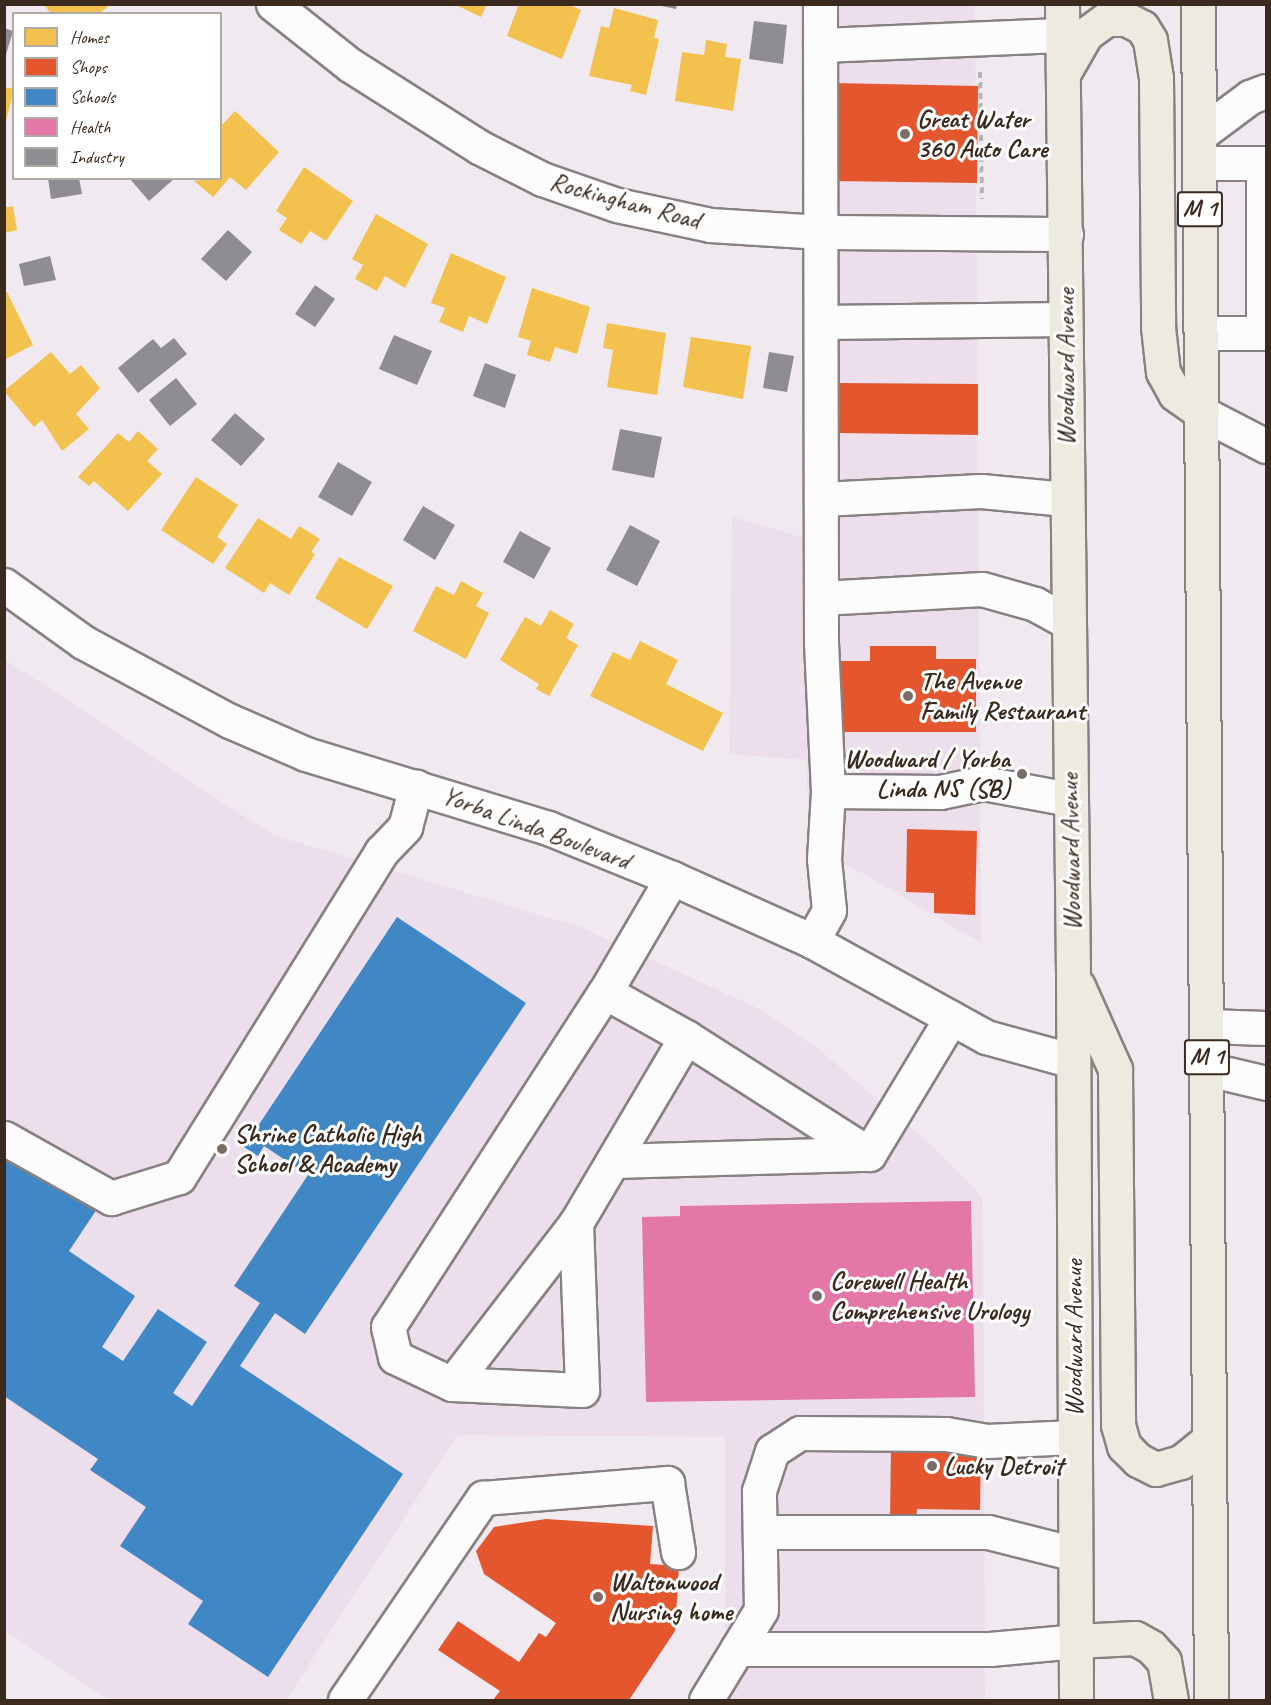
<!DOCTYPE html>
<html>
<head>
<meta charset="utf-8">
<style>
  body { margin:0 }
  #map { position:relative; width:1271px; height:1705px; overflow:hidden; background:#f0e9ef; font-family:Caveat,sans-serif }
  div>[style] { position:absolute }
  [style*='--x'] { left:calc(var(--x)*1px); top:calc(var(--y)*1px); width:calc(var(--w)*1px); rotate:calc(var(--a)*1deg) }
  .built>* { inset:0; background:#eddeeb }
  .homes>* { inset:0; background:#f2c14e }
  .shops>* { inset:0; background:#e4572e }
  .schools>* { inset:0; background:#3f88c5 }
  .health>* { inset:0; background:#e377a8 }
  .industry>* { inset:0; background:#8d8d92 }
  .path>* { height:4px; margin-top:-2px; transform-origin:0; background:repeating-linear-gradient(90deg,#b7b4b4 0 6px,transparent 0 10.5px) }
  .roads { filter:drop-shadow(2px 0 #888181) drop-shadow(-2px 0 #888181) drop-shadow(0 2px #888181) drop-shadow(0 -2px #888181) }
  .minor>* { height:33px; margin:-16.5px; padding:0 16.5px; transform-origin:16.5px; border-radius:16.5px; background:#fdfcfd }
  .major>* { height:33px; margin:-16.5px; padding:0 16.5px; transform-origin:16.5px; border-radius:16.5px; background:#edeadf }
  .dots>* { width:16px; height:16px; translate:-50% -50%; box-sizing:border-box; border:3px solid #fff; border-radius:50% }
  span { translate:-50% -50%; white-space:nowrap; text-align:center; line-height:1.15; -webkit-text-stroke:6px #fff; paint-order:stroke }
  .shield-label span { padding:2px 4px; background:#fff; border:2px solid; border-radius:4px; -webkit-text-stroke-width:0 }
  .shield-label { font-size:24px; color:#3b2a1e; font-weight:700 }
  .poi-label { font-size:26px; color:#3b2a1e; font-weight:700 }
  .left { translate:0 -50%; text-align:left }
  .right { translate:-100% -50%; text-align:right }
  .street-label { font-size:26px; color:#3b2a1e }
  .frame { position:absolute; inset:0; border:6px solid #3b2a1e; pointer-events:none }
  .legend { position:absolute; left:12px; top:12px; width:210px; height:168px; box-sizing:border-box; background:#fff; border:2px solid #b1aaa5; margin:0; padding:8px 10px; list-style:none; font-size:18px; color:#3b2a1e }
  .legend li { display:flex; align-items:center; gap:12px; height:30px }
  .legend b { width:30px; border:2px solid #b1aaa5 }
</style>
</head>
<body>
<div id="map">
  <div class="built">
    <div style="clip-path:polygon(800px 5px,975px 5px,981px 943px,864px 874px,810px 849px,806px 760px,729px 754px,732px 517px,805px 538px)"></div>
    <div style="clip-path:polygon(4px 659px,273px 835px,583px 928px,753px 1006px,814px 1045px,931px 1145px,983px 1198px,985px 1700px,688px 1700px,725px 1643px,725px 1437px,458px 1435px,286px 1700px,110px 1700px,5px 1632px)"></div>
  </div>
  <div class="homes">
    <div style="clip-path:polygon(44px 4px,111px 4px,99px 14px,51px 14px)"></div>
    <div style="clip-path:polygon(454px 4px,487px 4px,481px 17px)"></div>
    <div style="clip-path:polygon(519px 4px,568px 4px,581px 10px,562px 59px,507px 36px)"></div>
    <div style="clip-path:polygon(614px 8px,658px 20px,654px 38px,659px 39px,646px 95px,630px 91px,632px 85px,589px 76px,601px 26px,609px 28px)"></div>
    <div style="clip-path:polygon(706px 40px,727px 44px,725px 57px,741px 59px,733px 111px,675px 101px,682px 52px,704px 55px)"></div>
    <div style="clip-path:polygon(4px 87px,14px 89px,5px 125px,4px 125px)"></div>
    <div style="clip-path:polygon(235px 111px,279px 152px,246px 190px,230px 177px,213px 197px,194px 181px,220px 178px,220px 127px)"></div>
    <div style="clip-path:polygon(304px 167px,353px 201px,326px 241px,310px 231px,301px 244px,279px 230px,287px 218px,276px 211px)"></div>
    <div style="clip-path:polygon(13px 206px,17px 230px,4px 233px,4px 208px)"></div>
    <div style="clip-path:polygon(376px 214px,428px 244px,405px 288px,385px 276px,377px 291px,355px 279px,363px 265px,352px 259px)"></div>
    <div style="clip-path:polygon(451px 253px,506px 277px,487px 324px,469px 316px,463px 332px,439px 322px,445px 308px,431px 303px)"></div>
    <div style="clip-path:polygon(532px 288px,590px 307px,577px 354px,555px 347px,550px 362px,527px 355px,531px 341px,518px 337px)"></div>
    <div style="clip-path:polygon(7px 292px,33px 345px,4px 360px,4px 293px)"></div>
    <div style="clip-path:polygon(607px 323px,666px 333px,657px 395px,607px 387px,613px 350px,603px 348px)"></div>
    <div style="clip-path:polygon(691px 337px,751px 346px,743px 399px,683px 387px)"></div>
    <div style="clip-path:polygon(51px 352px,70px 374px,81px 365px,100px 388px,76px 414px,89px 429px,62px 451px,42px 420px,34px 427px,4px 391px)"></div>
    <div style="clip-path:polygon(138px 431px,158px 449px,147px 461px,162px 474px,128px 511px,94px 481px,89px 486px,78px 477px,118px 433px,129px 442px)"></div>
    <div style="clip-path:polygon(196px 477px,238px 505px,217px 537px,227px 544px,213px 564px,161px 530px)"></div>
    <div style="clip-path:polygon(258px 518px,291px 539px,299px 526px,320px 539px,311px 552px,315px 554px,289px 595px,270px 583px,264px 593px,225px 568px)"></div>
    <div style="clip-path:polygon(339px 557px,393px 586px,367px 629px,315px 598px)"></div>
    <div style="clip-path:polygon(461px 581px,483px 593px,476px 606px,489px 613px,466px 659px,413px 631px,436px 586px,454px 595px)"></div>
    <div style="clip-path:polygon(550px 610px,574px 624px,566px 638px,578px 645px,549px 696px,536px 689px,539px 684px,500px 660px,525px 617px,541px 626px)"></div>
    <div style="clip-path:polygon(640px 641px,678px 660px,666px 684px,723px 713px,703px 751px,590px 696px,613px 652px,630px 660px)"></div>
  </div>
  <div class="shops">
    <div style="clip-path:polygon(833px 83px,978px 86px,977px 183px,831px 181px)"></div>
    <div style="clip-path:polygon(840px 383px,978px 384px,978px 435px,839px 433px)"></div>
    <div style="clip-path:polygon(870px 646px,936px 646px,936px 659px,976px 659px,976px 732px,840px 732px,839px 661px,870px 661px)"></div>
    <div style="clip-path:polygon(907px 829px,977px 831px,975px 915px,934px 913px,934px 893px,906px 892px)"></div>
    <div style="clip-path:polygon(891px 1443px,981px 1444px,980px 1510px,917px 1509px,916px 1520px,890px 1520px)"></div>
    <div style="clip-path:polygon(546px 1519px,653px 1526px,650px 1564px,679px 1566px,675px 1631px,629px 1700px,493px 1700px,500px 1691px,438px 1650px,458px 1621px,519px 1662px,539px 1633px,546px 1637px,556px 1623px,484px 1574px,476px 1551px,494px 1527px)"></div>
  </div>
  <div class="schools">
    <div style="clip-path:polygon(397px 917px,526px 1003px,305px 1334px,275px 1313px,240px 1366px,403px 1474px,268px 1677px,188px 1624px,203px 1601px,120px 1546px,146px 1507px,90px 1470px,98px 1459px,4px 1396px,4px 1147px,97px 1209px,69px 1251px,135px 1296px,102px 1347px,123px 1361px,158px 1309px,207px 1342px,173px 1393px,192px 1406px,260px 1303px,234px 1286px,308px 1175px,264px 1146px,258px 1156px,244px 1147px)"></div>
  </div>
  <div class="health">
    <div style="clip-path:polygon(971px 1201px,975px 1397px,646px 1402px,642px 1217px,680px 1216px,680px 1206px)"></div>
  </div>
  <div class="industry">
    <div style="clip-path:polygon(652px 4px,677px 4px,676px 9px)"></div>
    <div style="clip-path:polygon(754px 21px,787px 25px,783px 64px,749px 59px)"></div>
    <div style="clip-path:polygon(4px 28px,13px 31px,5px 58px,4px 58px)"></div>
    <div style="clip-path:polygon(48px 178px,79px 178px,82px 194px,51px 199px)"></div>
    <div style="clip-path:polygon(129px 178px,175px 178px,149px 201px)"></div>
    <div style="clip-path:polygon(228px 230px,252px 252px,226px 281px,201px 259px)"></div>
    <div style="clip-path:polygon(50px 256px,56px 280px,24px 286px,19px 264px)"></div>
    <div style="clip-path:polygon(315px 285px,335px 299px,315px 327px,295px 314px)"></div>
    <div style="clip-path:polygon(394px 335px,432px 351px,417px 385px,379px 369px)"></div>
    <div style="clip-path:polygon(174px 338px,187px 354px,138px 393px,118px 368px,153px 339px,161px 348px)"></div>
    <div style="clip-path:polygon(769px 352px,794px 356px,787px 392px,763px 388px)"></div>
    <div style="clip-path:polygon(485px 363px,516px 375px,505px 408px,473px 396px)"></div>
    <div style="clip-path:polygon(176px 378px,197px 404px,170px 426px,149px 400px)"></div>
    <div style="clip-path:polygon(235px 413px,265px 439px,241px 466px,211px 440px)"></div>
    <div style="clip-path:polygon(620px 429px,662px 437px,654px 478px,612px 470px)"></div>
    <div style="clip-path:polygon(338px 462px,372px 482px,352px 516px,318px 497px)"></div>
    <div style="clip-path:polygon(423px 506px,455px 525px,435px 560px,403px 540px)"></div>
    <div style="clip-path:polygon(630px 525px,660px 541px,637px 586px,606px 570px)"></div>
    <div style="clip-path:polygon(520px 531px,551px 548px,534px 579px,503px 562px)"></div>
  </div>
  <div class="path">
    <div style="--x:980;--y:72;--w:127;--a:89.1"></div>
  </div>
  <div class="roads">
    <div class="minor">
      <div style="--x:273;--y:4;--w:98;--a:38.4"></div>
      <div style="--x:350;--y:65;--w:153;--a:32.4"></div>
      <div style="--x:479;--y:147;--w:71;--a:26.9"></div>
      <div style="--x:542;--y:179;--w:79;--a:19.1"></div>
      <div style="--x:617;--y:205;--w:95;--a:12.1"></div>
      <div style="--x:710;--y:225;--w:111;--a:3.6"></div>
      <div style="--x:821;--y:232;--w:245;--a:0.5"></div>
      <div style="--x:820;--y:45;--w:242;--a:-2.4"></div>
      <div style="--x:1199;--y:135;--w:64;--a:-36.7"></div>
      <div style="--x:1250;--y:97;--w:17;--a:-21"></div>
      <div style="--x:1200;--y:163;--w:63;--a:0"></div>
      <div style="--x:1263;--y:163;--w:170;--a:90"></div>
      <div style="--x:822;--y:322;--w:243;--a:-0.7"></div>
      <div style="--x:1201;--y:333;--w:65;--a:0"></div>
      <div style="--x:1202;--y:413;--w:72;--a:27.3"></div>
      <div style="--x:821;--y:499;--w:160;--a:-2.9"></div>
      <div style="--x:981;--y:491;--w:85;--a:5.4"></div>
      <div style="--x:4;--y:585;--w:97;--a:35.8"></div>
      <div style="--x:83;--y:642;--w:167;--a:28.3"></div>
      <div style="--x:230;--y:721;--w:83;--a:23.5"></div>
      <div style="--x:306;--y:754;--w:253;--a:17"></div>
      <div style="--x:548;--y:828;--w:134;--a:22"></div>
      <div style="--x:672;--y:878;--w:154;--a:24.2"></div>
      <div style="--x:812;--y:941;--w:199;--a:28.9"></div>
      <div style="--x:986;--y:1037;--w:90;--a:15.4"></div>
      <div style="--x:821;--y:598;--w:161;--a:-3.2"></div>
      <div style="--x:982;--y:589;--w:55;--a:15.8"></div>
      <div style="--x:1035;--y:604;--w:38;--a:29"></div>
      <div style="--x:828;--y:791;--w:112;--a:0.5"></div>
      <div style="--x:940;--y:792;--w:44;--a:-11.8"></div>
      <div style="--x:983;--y:783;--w:87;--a:10.5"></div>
      <div style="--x:812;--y:941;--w:35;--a:-61"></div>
      <div style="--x:829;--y:910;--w:51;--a:-95.6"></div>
      <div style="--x:824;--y:859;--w:68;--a:-86.6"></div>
      <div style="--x:828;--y:791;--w:149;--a:-92.7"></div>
      <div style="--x:821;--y:642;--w:638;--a:-90.09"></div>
      <div style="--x:605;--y:992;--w:93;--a:29.1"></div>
      <div style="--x:686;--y:1037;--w:216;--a:120.6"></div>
      <div style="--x:576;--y:1223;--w:167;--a:87.9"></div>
      <div style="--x:582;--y:1390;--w:130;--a:-177.4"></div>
      <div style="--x:452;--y:1384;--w:63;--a:-154.7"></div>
      <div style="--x:395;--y:1357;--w:31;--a:-103"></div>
      <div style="--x:388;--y:1327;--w:399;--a:-57.1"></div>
      <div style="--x:605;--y:992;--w:132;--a:-59.6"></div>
      <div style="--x:1206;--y:1026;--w:60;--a:1.9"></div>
      <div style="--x:1207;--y:1069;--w:61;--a:13.3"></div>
      <div style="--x:4;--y:1138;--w:123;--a:29.3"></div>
      <div style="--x:111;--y:1198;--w:71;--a:-17.2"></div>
      <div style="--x:179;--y:1177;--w:383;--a:-58.1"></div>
      <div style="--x:381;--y:852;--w:35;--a:-46"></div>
      <div style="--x:405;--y:827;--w:42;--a:-75"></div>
      <div style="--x:869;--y:1154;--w:159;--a:-58.9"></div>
      <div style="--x:613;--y:1161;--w:256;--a:-1.6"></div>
      <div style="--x:869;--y:1154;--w:217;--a:-147.4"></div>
      <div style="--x:452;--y:1384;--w:203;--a:-52.4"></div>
      <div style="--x:760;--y:1532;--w:228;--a:0"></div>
      <div style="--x:988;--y:1532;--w:90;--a:14.2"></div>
      <div style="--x:737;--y:1649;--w:253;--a:0"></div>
      <div style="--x:990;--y:1649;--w:86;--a:-5.3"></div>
      <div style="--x:345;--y:1700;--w:245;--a:-55.7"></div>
      <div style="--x:483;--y:1498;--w:185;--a:-4.7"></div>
      <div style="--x:667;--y:1483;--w:70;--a:80.9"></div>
      <div style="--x:706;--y:1700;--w:105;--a:-58.6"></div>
      <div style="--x:761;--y:1610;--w:119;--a:-91"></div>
      <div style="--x:759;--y:1491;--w:42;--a:-72"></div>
      <div style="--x:772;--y:1451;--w:33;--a:-33"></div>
      <div style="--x:800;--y:1433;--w:146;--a:0.4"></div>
      <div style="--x:946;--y:1434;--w:42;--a:9.7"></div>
      <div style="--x:987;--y:1441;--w:87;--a:-2.6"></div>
    </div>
    <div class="major">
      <div style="--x:1062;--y:4;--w:972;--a:89.35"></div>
      <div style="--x:1073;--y:976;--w:724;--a:89.76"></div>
      <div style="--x:1198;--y:4;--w:1696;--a:89.56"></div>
      <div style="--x:1063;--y:74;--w:46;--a:-60.1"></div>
      <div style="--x:1086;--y:34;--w:26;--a:-36"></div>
      <div style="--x:1107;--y:19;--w:19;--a:0"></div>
      <div style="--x:1126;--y:19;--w:18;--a:27"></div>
      <div style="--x:1142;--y:27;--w:15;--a:58"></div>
      <div style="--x:1150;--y:40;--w:38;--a:81"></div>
      <div style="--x:1156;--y:78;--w:249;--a:89.5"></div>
      <div style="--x:1158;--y:327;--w:45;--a:83.7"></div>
      <div style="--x:1163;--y:372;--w:25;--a:61"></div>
      <div style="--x:1175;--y:394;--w:33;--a:35"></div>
      <div style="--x:1078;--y:986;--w:91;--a:66"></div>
      <div style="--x:1115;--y:1069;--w:356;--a:89.5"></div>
      <div style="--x:1118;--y:1425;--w:22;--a:74"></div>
      <div style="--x:1124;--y:1446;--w:20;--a:45"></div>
      <div style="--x:1138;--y:1460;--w:20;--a:27"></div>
      <div style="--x:1156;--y:1469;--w:26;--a:-16"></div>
      <div style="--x:1181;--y:1462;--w:36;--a:-39"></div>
      <div style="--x:1076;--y:1641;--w:59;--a:-2.9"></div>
      <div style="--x:1135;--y:1638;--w:18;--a:29"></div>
      <div style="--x:1151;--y:1647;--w:19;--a:47"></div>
      <div style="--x:1164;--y:1661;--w:40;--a:80"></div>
    </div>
  </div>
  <div class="dots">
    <div style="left:905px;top:134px;background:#7a6d67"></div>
    <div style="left:908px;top:696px;background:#7a6d67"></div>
    <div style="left:1022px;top:774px;background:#7a6d67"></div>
    <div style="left:222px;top:1149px;background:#7a6d67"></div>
    <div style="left:817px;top:1296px;background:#7a6d67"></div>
    <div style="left:932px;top:1466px;background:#7a6d67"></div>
    <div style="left:598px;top:1597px;background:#7a6d67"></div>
  </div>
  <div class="shield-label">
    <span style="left:1200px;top:209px">M 1</span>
    <span style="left:1207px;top:1057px">M 1</span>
  </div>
  <div class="poi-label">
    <span class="left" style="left:917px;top:134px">Great Water<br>360 Auto Care</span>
    <span class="left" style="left:920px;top:696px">The Avenue<br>Family Restaurant</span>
    <span class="right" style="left:1010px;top:774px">Woodward / Yorba<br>Linda NS (SB)</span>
    <span class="left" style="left:234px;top:1149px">Shrine Catholic High<br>School &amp; Academy</span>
    <span class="left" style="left:830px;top:1296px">Corewell Health<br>Comprehensive Urology</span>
    <span class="left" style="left:944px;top:1466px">Lucky Detroit</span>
    <span class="left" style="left:610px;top:1597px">Waltonwood<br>Nursing home</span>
  </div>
  <div class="street-label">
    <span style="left:625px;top:201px;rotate:15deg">Rockingham Road</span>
    <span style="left:1066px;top:367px;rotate:-90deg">Woodward Avenue</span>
    <span style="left:536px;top:828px;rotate:20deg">Yorba Linda Boulevard</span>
    <span style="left:1071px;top:852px;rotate:-91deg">Woodward Avenue</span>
    <span style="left:1074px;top:1338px;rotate:-90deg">Woodward Avenue</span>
  </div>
  <div class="frame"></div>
  <ul class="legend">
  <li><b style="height:16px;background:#f2c14e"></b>Homes</li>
  <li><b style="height:16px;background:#e4572e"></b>Shops</li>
  <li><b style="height:16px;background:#3f88c5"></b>Schools</li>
  <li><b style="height:16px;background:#e377a8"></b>Health</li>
  <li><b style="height:16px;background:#8d8d92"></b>Industry</li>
  </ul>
</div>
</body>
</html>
